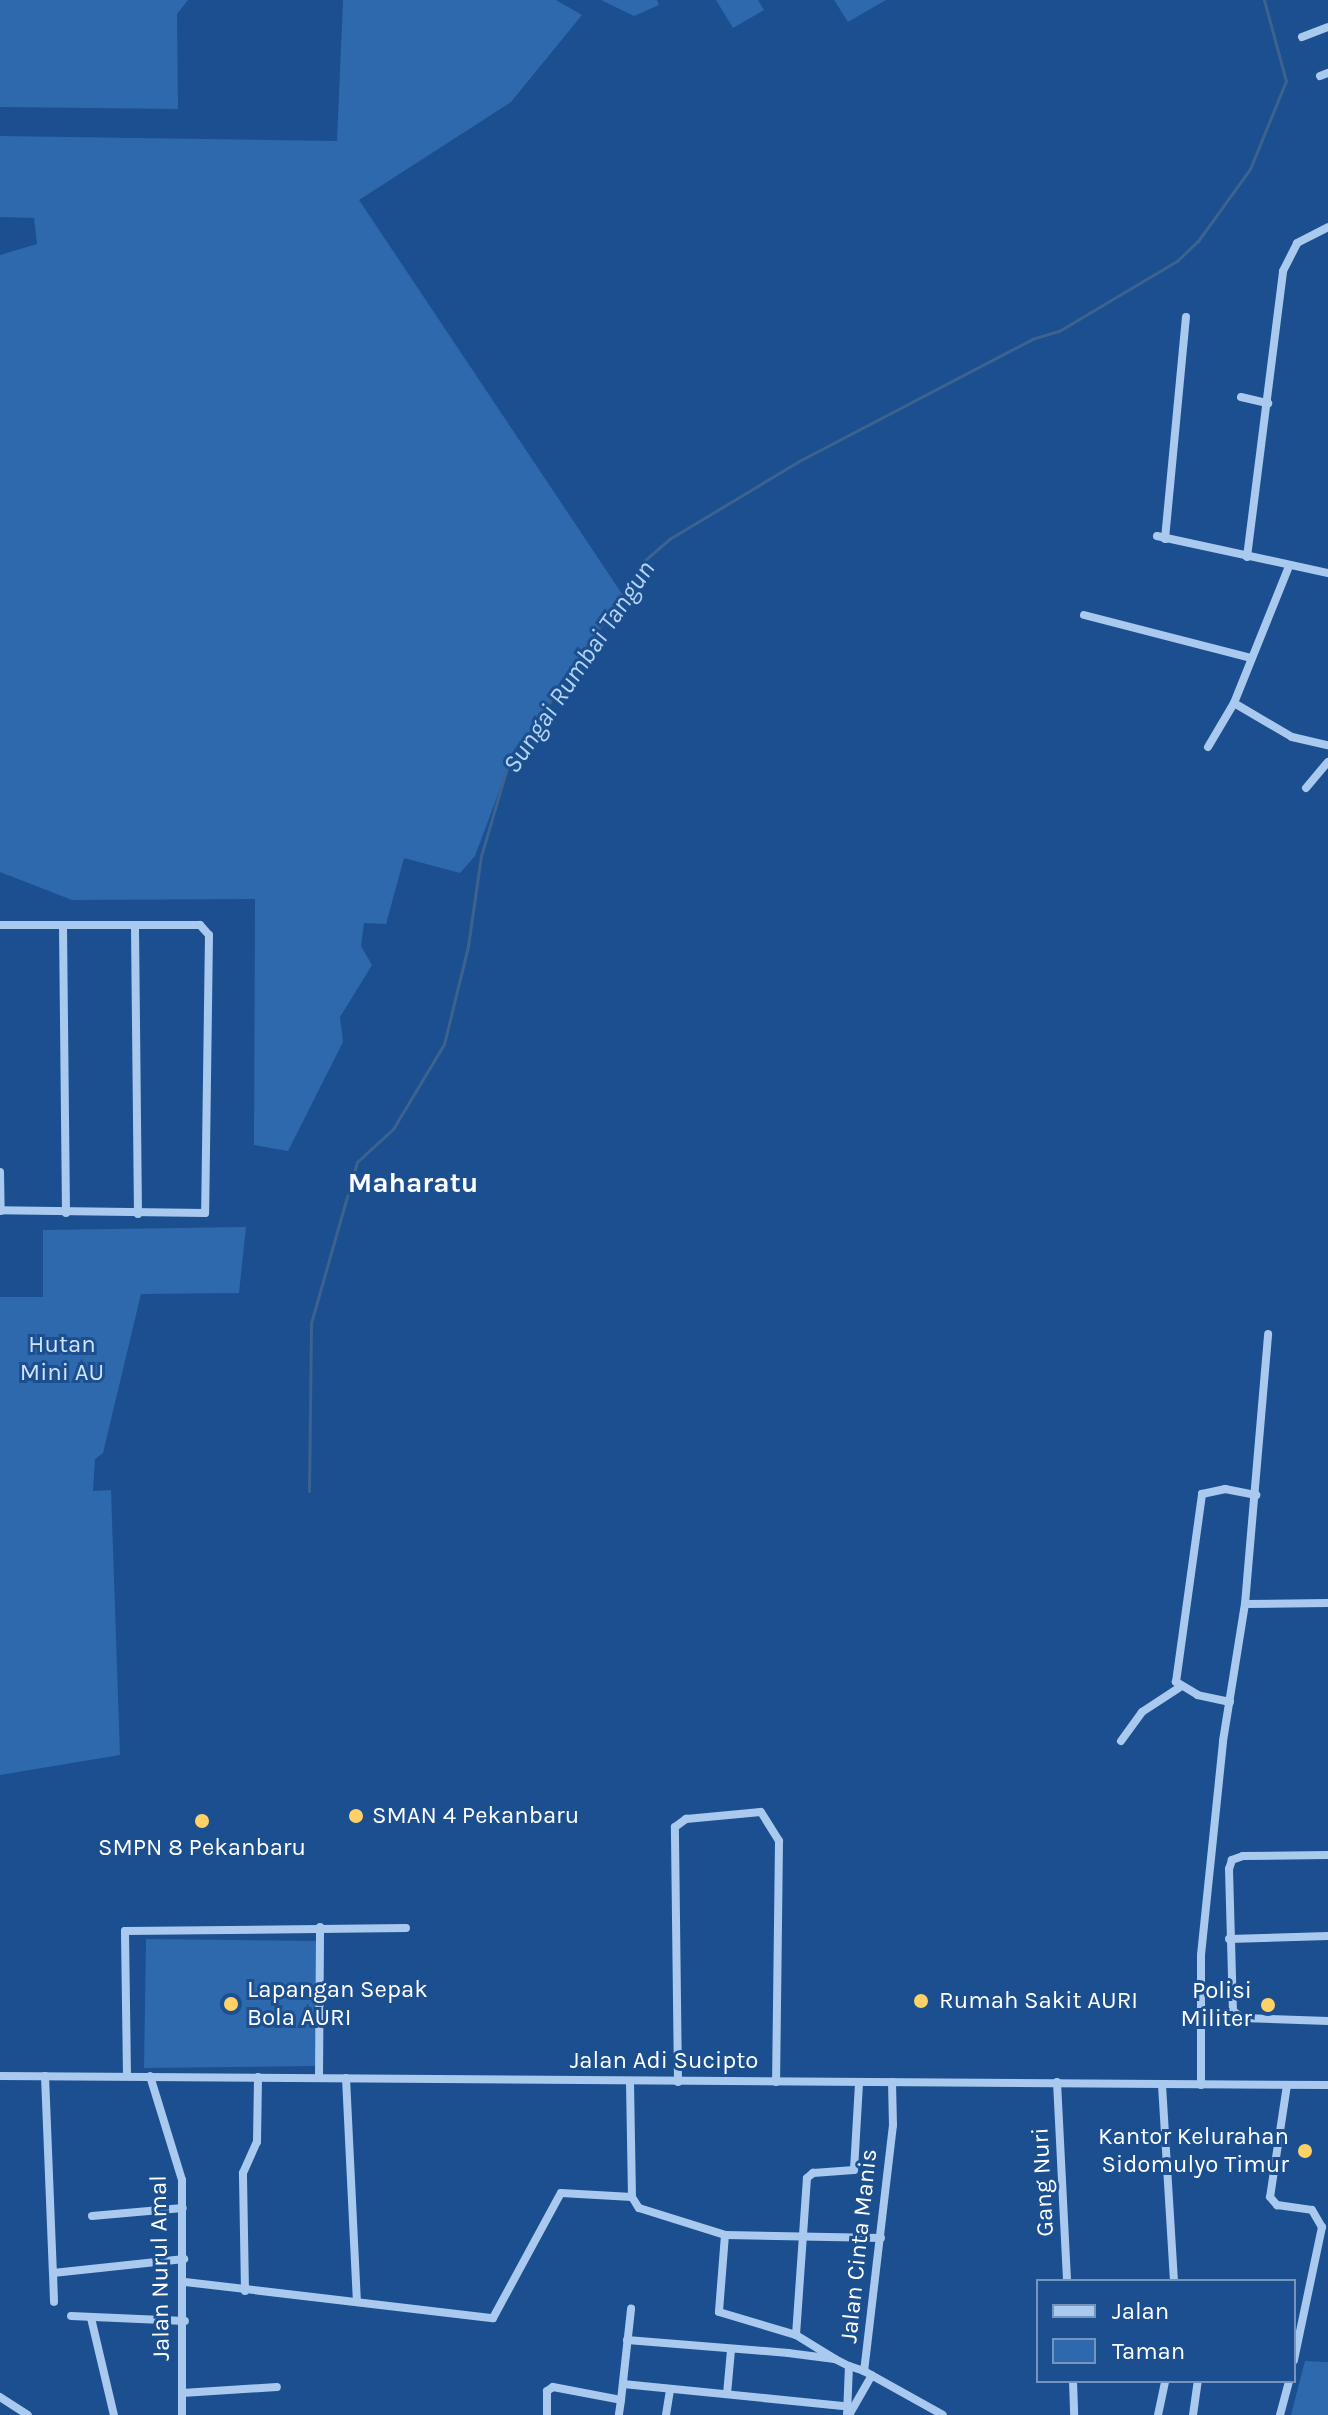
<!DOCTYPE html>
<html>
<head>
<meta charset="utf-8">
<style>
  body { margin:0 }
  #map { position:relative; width:1328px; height:2415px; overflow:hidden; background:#1b4f8f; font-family:Karla,sans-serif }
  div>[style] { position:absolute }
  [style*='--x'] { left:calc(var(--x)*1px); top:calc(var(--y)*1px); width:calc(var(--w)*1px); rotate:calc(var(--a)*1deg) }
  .green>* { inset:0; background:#2e69ad }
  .stream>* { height:3px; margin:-1.5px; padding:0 1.5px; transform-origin:1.5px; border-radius:1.5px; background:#3c6290 }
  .minor>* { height:8px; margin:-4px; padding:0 4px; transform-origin:4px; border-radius:4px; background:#a9c9ee }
  .dots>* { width:22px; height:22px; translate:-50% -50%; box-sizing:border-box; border:4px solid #1b4f8f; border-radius:50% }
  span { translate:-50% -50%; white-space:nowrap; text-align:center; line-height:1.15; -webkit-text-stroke:6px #1b4f8f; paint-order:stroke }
  .park-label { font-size:24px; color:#cfe3fa }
  .poi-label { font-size:24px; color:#fff }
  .left { translate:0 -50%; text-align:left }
  .right { translate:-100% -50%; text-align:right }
  .street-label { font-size:24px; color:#fff }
  .water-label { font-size:26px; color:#b5d3f5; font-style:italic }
  .quarter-label { font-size:28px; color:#fff; font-weight:700 }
  .legend { position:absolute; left:1036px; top:2279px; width:260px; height:104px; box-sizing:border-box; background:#1b4f8f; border:2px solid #7695bc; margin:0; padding:10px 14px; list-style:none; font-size:24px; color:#fff }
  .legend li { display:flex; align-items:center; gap:16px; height:40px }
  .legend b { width:40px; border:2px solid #7695bc }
</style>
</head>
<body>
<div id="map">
  <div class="green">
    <div style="clip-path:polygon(0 0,188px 0,177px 14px,178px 109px,0 107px)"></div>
    <div style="clip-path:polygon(343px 0,556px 0,582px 15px,511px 102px,359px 200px,622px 594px,509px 765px,475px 856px,460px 873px,404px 858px,386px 924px,364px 923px,361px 946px,372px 965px,340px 1017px,343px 1042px,288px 1151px,254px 1145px,255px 899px,72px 900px,0 872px,0 255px,37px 244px,34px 218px,0 217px,0 136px,337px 141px)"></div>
    <div style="clip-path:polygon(601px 0,657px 0,659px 5px,634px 16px)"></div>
    <div style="clip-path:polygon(716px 0,758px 0,764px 10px,733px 28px)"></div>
    <div style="clip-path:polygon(834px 0,886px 0,848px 22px)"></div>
    <div style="clip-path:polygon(246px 1227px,239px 1293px,141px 1294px,103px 1453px,95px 1459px,93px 1491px,111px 1490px,120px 1755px,0 1775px,0 1297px,43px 1297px,43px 1230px)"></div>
    <div style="clip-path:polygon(146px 1939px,316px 1941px,316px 2066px,144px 2068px)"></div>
    <div style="clip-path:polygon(1305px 2361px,1328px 2362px,1328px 2415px,1291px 2415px)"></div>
  </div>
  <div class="stream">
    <div style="--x:309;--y:1491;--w:168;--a:-89.3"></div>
    <div style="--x:311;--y:1323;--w:167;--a:-74.1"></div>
    <div style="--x:357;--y:1162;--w:49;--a:-42.5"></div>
    <div style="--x:393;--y:1129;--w:99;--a:-59"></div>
    <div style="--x:444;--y:1044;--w:101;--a:-76.2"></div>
    <div style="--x:468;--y:946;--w:91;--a:-81.8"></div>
    <div style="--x:481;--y:856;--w:96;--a:-73.6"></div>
    <div style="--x:508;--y:764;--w:243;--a:-56.2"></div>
    <div style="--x:643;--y:562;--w:37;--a:-41"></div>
    <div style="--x:671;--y:538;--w:152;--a:-31"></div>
    <div style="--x:801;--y:460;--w:261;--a:-27.6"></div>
    <div style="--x:1032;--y:339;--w:28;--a:-17"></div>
    <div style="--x:1059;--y:331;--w:137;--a:-30.7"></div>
    <div style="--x:1177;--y:261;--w:29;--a:-44"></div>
    <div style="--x:1198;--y:241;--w:89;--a:-54.2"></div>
    <div style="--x:1250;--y:169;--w:95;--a:-67.8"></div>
    <div style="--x:1286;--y:81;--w:84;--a:-105.2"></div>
  </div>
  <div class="minor">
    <div style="--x:1302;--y:37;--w:28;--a:-21"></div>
    <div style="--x:1320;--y:76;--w:9;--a:-21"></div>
    <div style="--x:1241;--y:397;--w:28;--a:13"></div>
    <div style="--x:1157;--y:536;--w:175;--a:12.2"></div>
    <div style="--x:1165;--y:539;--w:223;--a:-84.6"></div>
    <div style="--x:1247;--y:557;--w:288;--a:-82.8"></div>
    <div style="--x:1283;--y:271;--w:31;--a:-63"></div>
    <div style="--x:1297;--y:243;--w:35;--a:-27"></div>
    <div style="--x:1084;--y:615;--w:173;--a:14.4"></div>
    <div style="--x:1234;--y:703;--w:67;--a:30.4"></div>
    <div style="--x:1292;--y:737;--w:37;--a:13"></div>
    <div style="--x:1208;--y:747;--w:51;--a:-59.4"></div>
    <div style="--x:1234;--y:703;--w:148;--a:-68.1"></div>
    <div style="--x:1306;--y:788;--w:34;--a:-50"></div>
    <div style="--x:0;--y:925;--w:200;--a:0"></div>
    <div style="--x:200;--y:925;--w:13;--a:48"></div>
    <div style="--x:209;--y:935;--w:278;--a:90.8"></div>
    <div style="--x:205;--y:1213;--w:205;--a:-179.2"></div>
    <div style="--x:63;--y:926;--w:287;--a:89.4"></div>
    <div style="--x:135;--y:928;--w:286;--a:89.4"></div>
    <div style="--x:0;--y:1172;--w:39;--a:89"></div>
    <div style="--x:1245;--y:1604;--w:83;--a:-0.7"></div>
    <div style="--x:1230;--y:1702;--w:33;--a:-168"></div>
    <div style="--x:1198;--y:1695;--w:26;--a:-149"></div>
    <div style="--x:1176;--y:1682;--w:190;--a:-82.1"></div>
    <div style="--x:1202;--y:1494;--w:24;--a:-12"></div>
    <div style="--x:1225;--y:1489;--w:32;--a:11"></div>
    <div style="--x:1121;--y:1741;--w:36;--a:-54"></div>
    <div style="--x:1142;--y:1712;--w:45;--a:-33.3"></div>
    <div style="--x:1328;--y:1855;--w:85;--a:179.3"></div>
    <div style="--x:1243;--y:1856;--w:12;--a:160"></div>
    <div style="--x:1232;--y:1860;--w:9;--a:108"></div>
    <div style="--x:1229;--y:1869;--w:142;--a:88.4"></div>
    <div style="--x:1233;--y:2011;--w:11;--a:38"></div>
    <div style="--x:1242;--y:2018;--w:86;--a:2"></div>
    <div style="--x:1229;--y:1939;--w:99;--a:-1.7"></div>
    <div style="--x:0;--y:2076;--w:1328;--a:0.39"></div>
    <div style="--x:45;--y:2076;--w:197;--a:87.7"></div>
    <div style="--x:53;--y:2273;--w:132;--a:-6.1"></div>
    <div style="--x:127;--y:2076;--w:145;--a:-90.8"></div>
    <div style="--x:125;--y:1931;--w:281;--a:-0.6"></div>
    <div style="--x:150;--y:2076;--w:109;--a:72.9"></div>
    <div style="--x:182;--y:2180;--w:235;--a:90"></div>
    <div style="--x:319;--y:2078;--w:151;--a:-89.6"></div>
    <div style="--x:346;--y:2078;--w:224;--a:87.2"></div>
    <div style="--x:678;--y:2082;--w:255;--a:-90.7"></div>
    <div style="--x:675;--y:1827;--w:14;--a:-36"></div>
    <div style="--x:686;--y:1819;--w:75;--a:-5.3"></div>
    <div style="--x:761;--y:1812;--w:34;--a:58"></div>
    <div style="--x:779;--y:1841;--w:241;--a:90.7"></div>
    <div style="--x:892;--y:2082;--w:43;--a:88.7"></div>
    <div style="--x:893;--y:2125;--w:248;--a:96.7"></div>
    <div style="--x:864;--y:2371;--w:90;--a:29.1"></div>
    <div style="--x:1057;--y:2082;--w:199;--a:87.1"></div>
    <div style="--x:1162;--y:2085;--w:196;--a:86.5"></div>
    <div style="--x:1201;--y:2085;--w:130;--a:-90"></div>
    <div style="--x:1201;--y:1955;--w:215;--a:-84.1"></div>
    <div style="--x:1223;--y:1741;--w:139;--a:-80.9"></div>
    <div style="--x:1245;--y:1604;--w:271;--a:-85.1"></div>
    <div style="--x:1287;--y:2085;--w:113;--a:98.6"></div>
    <div style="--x:1270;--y:2197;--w:11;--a:49"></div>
    <div style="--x:1277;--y:2205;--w:35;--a:8"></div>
    <div style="--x:1312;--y:2210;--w:20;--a:60"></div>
    <div style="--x:1322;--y:2227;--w:136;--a:101.9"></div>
    <div style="--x:632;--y:2197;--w:13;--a:58"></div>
    <div style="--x:639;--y:2208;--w:90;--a:17.4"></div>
    <div style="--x:725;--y:2235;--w:77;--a:94.5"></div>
    <div style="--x:719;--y:2312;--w:80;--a:16.6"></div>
    <div style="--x:92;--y:2216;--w:91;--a:-5"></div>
    <div style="--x:725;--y:2235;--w:156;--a:1.1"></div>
    <div style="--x:53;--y:2273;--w:29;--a:88"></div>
    <div style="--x:185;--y:2282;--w:310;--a:6.7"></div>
    <div style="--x:493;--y:2318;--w:142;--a:-61.5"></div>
    <div style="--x:561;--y:2193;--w:71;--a:3.2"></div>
    <div style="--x:632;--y:2197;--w:116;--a:-91"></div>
    <div style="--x:245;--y:2291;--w:118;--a:-91"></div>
    <div style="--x:243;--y:2173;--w:34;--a:-66"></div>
    <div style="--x:257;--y:2142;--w:65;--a:-89.1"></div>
    <div style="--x:71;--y:2316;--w:114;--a:2.5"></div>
    <div style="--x:91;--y:2318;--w:100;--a:76.7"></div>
    <div style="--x:627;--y:2340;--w:162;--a:4.6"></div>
    <div style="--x:788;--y:2353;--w:47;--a:7.3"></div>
    <div style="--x:835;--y:2359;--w:16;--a:27"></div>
    <div style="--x:835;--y:2359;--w:46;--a:-148.4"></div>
    <div style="--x:796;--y:2335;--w:157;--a:-86"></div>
    <div style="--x:807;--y:2178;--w:8;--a:-40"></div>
    <div style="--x:813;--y:2173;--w:41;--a:-4.2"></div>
    <div style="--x:854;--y:2170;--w:88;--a:-86.7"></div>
    <div style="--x:1073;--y:2381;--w:34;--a:88"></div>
    <div style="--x:623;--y:2384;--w:221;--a:5.7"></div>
    <div style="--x:182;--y:2393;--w:95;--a:-3.6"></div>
    <div style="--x:727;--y:2394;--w:44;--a:-84.8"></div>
    <div style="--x:0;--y:2397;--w:33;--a:33"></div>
    <div style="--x:621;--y:2400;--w:92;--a:-83.7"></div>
    <div style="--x:547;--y:2415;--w:24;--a:-90"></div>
    <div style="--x:547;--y:2391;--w:7;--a:-34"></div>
    <div style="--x:553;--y:2387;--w:69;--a:10.8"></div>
    <div style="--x:621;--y:2400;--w:15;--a:98"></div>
    <div style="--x:666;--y:2415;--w:24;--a:-81"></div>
    <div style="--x:847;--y:2415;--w:49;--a:-87.7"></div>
    <div style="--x:849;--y:2366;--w:16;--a:18"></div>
    <div style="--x:849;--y:2415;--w:46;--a:-60.1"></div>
    <div style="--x:1158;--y:2415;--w:35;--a:-78"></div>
    <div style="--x:1193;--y:2415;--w:34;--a:-82"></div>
    <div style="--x:1280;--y:2415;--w:35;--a:-75"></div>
  </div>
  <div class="dots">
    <div style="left:356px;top:1816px;background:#ffd166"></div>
    <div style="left:202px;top:1821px;background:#ffd166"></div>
    <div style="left:921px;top:2001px;background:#ffd166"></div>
    <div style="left:231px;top:2004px;background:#ffd166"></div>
    <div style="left:1268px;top:2005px;background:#ffd166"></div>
    <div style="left:1305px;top:2151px;background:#ffd166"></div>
  </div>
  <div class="park-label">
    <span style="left:62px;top:1359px">Hutan<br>Mini AU</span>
  </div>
  <div class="poi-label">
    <span class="left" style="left:372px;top:1816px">SMAN 4 Pekanbaru</span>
    <span style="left:202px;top:1848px">SMPN 8 Pekanbaru</span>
    <span class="left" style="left:247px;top:2004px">Lapangan Sepak<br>Bola AURI</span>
    <span class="right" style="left:1252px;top:2005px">Polisi<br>Militer</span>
    <span class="left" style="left:939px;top:2001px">Rumah Sakit AURI</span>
    <span class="right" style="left:1289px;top:2151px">Kantor Kelurahan<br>Sidomulyo Timur</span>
  </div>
  <div class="street-label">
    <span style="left:664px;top:2061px">Jalan Adi Sucipto</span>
    <span style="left:1043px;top:2182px;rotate:-93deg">Gang Nuri</span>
    <span style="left:859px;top:2246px;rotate:-84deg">Jalan Cinta Manis</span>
    <span style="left:160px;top:2268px;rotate:-91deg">Jalan Nurul Amal</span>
  </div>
  <div class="water-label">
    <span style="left:579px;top:667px;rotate:-56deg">Sungai Rumbai Tangun</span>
  </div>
  <div class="quarter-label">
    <span style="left:413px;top:1183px">Maharatu</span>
  </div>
  <ul class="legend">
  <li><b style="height:10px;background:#a9c9ee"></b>Jalan</li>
  <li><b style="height:22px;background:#2e69ad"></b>Taman</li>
  </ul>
</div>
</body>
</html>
